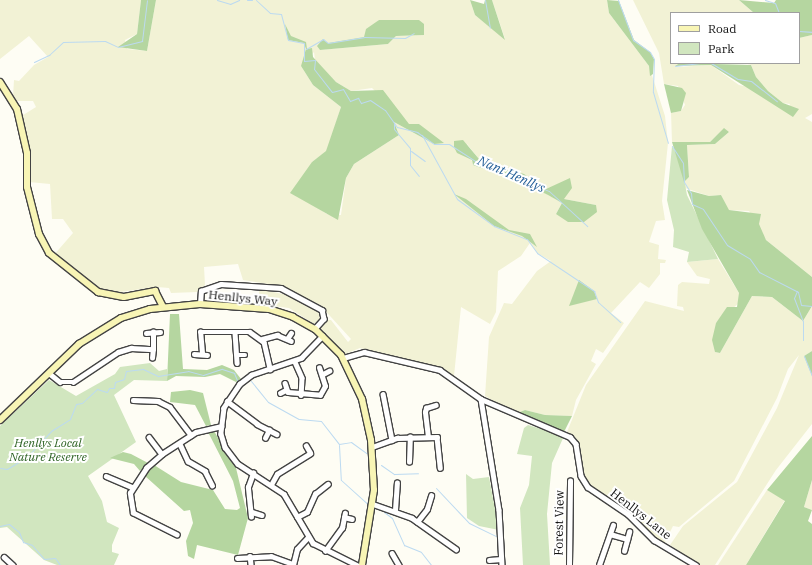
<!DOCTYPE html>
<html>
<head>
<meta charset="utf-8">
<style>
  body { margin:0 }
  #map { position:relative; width:812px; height:565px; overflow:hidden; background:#fefdf4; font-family:"IBM Plex Serif",serif }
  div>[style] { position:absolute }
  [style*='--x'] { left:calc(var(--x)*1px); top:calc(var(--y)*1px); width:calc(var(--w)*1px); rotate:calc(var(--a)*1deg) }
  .farmland>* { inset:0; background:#f2f2d5 }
  .green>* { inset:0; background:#d1e6bf }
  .forest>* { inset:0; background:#b5d6a0 }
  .stream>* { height:1px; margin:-0.5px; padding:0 0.5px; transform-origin:0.5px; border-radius:0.5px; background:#bcdaf1 }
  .roads { filter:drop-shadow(1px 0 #434343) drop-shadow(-1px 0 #434343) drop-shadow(0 1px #434343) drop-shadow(0 -1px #434343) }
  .street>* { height:4.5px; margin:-2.25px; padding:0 2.25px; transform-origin:2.25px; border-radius:2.25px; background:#fff }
  .secondary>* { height:6px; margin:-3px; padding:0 3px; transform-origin:3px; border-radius:3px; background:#f8f5b5 }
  span { translate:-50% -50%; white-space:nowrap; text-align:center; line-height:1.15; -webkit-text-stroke:4px #fff; paint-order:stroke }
  .street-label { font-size:12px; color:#101010 }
  .park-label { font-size:12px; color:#2e6325; font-style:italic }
  .water-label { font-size:13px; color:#235e98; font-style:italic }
  .legend { position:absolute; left:670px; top:12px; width:130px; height:52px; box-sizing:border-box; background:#fff; border:1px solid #9f9f9f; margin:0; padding:5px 7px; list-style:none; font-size:12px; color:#101010 }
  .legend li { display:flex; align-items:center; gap:8px; height:20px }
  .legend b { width:20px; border:1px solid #9f9f9f }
</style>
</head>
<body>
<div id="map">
  <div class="farmland">
    <div style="clip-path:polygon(evenodd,0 0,141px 0,137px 34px,125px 40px,127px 49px,147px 51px,156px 0,470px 0,475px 15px,505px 39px,492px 0,607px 0,609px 13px,649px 66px,665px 116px,668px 143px,662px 201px,665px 220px,656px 221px,649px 242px,659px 245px,658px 259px,666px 260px,665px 263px,660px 263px,660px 274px,649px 288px,640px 282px,611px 313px,624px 323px,603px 353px,596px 349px,591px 361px,596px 364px,576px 400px,572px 416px,545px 415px,525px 410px,515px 414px,485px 396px,489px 337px,504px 303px,512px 304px,537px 271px,551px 261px,537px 253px,530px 243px,521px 256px,498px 271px,496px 312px,490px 324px,461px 307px,454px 376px,442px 369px,360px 348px,345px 354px,320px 330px,326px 320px,331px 320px,348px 342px,351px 339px,320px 305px,281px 286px,243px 280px,238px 264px,204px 267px,205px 285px,197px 292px,171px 293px,169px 288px,157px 287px,112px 293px,98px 289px,53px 256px,73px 233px,63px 219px,52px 219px,50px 184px,29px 182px,20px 117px,36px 107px,33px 101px,15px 101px,13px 96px,14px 80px,19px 81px,34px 65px,48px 57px,29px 36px,0 59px,0 0,379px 20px,419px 20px,424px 35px,396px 36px,388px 44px,320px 50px,323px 39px,328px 43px,364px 37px,379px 20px,0 0,314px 52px,315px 60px,336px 82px,351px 91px,372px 88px,409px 125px,419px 124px,436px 140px,434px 144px,394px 122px,399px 135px,354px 164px,346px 178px,341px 215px,327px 214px,310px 203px,312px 162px,327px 151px,341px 107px,313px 85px,301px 66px,314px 52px,0 0,467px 144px,479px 159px,495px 162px,546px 189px,564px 183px,564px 199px,596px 205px,556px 214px,562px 203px,519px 178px,488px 165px,473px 165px,467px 144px)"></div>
    <div style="clip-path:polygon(633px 0,739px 0,754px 13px,671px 13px,671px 63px,680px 63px,677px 67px,711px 65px,739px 85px,753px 88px,788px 110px,790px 104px,783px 103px,768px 91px,756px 77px,751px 65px,744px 63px,799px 63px,799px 38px,812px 35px,812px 114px,805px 118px,812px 122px,812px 277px,766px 240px,749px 211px,728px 210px,721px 195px,709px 196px,685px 188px,684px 182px,689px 177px,687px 145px,715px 144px,729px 132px,724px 129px,710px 142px,672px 142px,671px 113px,681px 111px,685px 105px,678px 86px,664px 84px,659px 53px)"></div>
    <div style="clip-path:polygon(718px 259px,739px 293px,740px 302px,716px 323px,715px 352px,720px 353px,752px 296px,772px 297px,803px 321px,812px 306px,812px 351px,804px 356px,812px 376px,812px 424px,776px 470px,715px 565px,699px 565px,670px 545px,683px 526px,737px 482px,777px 408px,799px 355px,788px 369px,777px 398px,734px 481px,679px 527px,673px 526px,664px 544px,589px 485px,583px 475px,577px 439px,567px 432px,586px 385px,645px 301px,684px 311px,683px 307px,677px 306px,678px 285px,682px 282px,709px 284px,710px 279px,697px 276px,687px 262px)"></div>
    <div style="clip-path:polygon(259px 289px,292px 296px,318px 310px,320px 319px,314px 324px,289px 308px,259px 304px)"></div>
    <div style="clip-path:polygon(812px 480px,812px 510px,804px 507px)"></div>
    <div style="clip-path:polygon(767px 490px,785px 500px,746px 565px,718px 565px)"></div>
  </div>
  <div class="green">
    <div style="clip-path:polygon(672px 146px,681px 163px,687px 195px,718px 259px,687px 262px,689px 252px,673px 247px,674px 230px,667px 200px)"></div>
    <div style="clip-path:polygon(150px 363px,159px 371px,167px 369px,167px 381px,134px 380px,114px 395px,136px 442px,88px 476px,102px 501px,107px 522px,119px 528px,112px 545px,112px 552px,119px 554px,114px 565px,57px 565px,44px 560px,7px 527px,0 528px,0 426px,49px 380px,76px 396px,115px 374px,120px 367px)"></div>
    <div style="clip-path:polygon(528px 425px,564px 436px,552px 463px,547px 514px,550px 565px,523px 565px,520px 508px,529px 485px,532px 456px,517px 454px,524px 428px)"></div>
    <div style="clip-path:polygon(466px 474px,473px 479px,489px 477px,499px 530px,479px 526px,467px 518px)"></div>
  </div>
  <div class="forest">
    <div style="clip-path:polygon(141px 0,156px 0,147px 51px,118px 47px,137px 34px)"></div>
    <div style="clip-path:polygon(470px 0,484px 4px,485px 0,492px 0,505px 40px,475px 15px)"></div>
    <div style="clip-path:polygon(607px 0,619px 1px,634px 40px,650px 52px,654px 59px,653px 74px,650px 76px,649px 66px,609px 13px)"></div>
    <div style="clip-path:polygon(739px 0,774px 3px,776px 0,812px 0,812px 35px,799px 38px,799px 13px,754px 13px)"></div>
    <div style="clip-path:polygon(379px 20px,419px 20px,424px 24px,424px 35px,396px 36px,388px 44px,320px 50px,317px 46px,323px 39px,328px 43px,364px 37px,366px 29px)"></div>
    <div style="clip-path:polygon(285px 24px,291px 36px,306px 42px,307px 49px,312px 48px,313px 57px,336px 82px,351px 91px,383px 90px,409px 124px,419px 124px,444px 143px,434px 144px,394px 122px,399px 135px,354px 164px,346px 178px,338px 220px,290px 193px,312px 162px,326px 151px,341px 107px,313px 85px,301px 66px,306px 49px,304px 43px,288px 40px)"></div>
    <div style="clip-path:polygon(680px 63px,751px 65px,756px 77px,768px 91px,783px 103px,799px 109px,793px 117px,711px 65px,675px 66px)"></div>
    <div style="clip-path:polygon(664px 84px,682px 88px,686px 93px,681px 111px,671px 113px)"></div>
    <div style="clip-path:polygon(724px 128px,729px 132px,715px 144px,687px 145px,689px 177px,684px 182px,672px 142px,710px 142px)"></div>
    <div style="clip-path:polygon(463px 140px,479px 159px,524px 174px,546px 189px,570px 178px,572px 188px,564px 199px,596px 205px,597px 212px,584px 222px,568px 222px,556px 214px,562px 203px,548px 195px,488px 165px,484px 169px,473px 165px,472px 160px,457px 153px,454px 147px,454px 141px)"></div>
    <div style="clip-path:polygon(687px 190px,709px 196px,721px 195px,729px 210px,761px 214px,759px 224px,766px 240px,812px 277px,812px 306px,803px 321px,772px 297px,752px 296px,720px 353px,715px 352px,712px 340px,716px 323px,727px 307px,737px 307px,739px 293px,702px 229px)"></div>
    <div style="clip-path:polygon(454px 194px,466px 199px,509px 230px,530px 234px,537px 247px,522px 236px,494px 226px)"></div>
    <div style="clip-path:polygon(579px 280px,594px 291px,597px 299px,569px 306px)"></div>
    <div style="clip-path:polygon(170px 314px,179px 314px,183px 369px,207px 370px,222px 365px,234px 370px,241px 379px,236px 382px,220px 374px,205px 377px,176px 376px,167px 381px)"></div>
    <div style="clip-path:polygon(812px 351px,812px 376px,804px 356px)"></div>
    <div style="clip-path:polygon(190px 390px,203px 393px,211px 425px,206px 426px,195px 405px,170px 402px,171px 392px)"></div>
    <div style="clip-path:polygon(525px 410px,545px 415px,572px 416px,564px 432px,515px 414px)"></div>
    <div style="clip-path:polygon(214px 431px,236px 468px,248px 518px,238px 555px,197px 545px,194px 559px,188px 556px,186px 541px,193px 523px,190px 510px,184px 511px,145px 476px,154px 465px,181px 482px,213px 490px,225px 509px,237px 510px,240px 508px,233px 481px,208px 432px)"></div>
    <div style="clip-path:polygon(812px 436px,812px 480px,804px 507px,812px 510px,808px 521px,812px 524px,812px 565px,746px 565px,785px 501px,767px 490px)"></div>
    <div style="clip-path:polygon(123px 452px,131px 454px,148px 463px,140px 471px,134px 464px,110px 458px)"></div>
  </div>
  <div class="stream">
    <div style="--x:217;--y:0;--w:14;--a:17"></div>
    <div style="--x:230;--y:4;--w:10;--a:-24"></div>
    <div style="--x:247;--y:0;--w:5;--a:0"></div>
    <div style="--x:256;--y:0;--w:19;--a:43"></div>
    <div style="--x:270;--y:13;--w:11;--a:5"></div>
    <div style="--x:281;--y:14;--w:27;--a:75"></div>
    <div style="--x:288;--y:40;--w:16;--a:11"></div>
    <div style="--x:304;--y:43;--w:18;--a:90"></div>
    <div style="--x:304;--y:61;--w:11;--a:-5"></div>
    <div style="--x:315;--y:60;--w:9;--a:96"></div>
    <div style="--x:314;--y:69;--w:29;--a:52"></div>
    <div style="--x:332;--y:92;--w:11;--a:-15"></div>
    <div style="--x:343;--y:89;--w:14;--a:60"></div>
    <div style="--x:350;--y:101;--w:9;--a:-21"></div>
    <div style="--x:358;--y:98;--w:6;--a:59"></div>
    <div style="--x:361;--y:103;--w:9;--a:-18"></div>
    <div style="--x:370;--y:100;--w:18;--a:34"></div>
    <div style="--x:385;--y:110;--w:21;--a:55"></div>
    <div style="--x:397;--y:127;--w:21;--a:14"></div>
    <div style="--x:417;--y:132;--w:21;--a:35"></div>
    <div style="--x:434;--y:144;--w:15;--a:0"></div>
    <div style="--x:449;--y:144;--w:31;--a:33"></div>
    <div style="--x:475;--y:161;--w:80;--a:22.1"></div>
    <div style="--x:549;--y:191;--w:52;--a:42.6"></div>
    <div style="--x:485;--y:0;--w:28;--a:80"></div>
    <div style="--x:618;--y:0;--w:43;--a:69.4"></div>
    <div style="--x:633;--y:40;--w:21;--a:35"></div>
    <div style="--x:650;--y:52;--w:8;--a:60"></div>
    <div style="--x:654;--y:59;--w:33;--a:92"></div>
    <div style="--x:653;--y:92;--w:53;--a:73.6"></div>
    <div style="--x:765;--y:0;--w:10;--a:17"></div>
    <div style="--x:775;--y:3;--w:11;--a:68"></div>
    <div style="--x:799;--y:31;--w:13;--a:4"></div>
    <div style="--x:306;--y:49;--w:20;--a:-30"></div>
    <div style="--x:323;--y:39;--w:6;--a:39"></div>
    <div style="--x:328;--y:43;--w:36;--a:-9"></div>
    <div style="--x:364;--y:37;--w:41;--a:1.4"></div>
    <div style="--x:405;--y:38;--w:10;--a:-29"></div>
    <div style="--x:34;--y:62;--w:17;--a:-25"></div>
    <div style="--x:49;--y:55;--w:19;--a:-43"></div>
    <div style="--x:63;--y:42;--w:42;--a:-1.4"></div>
    <div style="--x:105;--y:41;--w:14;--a:25"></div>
    <div style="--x:118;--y:47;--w:25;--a:-14"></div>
    <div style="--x:142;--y:41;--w:41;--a:-83"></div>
    <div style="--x:711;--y:63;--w:31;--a:31"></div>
    <div style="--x:738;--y:79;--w:13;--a:9"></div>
    <div style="--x:751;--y:81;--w:33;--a:38"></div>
    <div style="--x:675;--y:66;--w:25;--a:-7"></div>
    <div style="--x:394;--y:123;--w:6;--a:90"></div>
    <div style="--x:394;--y:129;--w:25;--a:50"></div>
    <div style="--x:410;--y:148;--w:17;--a:90"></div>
    <div style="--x:410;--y:165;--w:14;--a:51"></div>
    <div style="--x:422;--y:135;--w:73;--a:61.3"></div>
    <div style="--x:457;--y:199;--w:46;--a:36.1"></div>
    <div style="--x:494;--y:226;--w:35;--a:22"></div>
    <div style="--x:527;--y:239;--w:17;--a:54"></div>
    <div style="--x:537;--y:253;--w:69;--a:33.7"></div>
    <div style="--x:594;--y:291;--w:12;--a:70"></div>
    <div style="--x:598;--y:302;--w:30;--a:42"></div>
    <div style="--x:672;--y:146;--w:20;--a:57"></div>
    <div style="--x:683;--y:163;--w:19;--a:87"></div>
    <div style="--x:684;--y:182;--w:13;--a:58"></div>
    <div style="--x:691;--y:193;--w:11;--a:85"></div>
    <div style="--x:692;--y:204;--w:12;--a:24"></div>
    <div style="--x:703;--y:209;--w:43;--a:56.3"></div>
    <div style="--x:727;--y:245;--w:27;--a:31"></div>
    <div style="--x:750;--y:259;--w:16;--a:55"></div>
    <div style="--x:759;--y:272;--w:44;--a:27.1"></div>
    <div style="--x:798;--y:292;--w:13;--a:77"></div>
    <div style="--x:801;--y:305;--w:11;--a:5"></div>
    <div style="--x:411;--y:151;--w:17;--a:36"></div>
    <div style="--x:797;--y:291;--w:8;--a:113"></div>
    <div style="--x:794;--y:298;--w:25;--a:69"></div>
    <div style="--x:803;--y:321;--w:19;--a:90"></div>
    <div style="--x:804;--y:356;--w:22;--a:68"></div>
    <div style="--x:251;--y:381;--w:27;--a:51"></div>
    <div style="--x:268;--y:402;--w:35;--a:29"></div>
    <div style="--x:299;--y:419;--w:22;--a:5"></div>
    <div style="--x:321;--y:421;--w:29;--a:52"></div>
    <div style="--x:339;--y:444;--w:12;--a:-9"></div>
    <div style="--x:351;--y:442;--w:19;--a:36"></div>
    <div style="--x:339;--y:445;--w:35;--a:87"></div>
    <div style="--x:341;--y:480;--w:36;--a:42"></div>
    <div style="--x:381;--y:465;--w:16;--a:35"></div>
    <div style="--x:394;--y:474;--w:24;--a:-2"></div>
    <div style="--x:0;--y:468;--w:7;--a:8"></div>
    <div style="--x:7;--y:469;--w:23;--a:-31"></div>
    <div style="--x:27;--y:457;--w:35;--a:-47"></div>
    <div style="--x:51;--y:431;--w:22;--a:-32"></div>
    <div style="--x:70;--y:419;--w:16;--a:-68"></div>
    <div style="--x:76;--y:404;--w:6;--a:-9"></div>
    <div style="--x:82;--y:403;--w:21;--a:-43"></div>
    <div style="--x:97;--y:389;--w:10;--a:17"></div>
    <div style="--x:107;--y:392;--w:4;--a:-63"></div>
    <div style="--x:109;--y:388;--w:5;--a:0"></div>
    <div style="--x:114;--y:388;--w:6;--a:-81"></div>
    <div style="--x:115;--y:382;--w:9;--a:-18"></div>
    <div style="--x:124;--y:379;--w:8;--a:-76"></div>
    <div style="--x:126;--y:371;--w:17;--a:-7"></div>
    <div style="--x:143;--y:369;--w:17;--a:25"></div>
    <div style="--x:158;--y:376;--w:30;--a:-9"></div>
    <div style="--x:188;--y:371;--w:16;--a:15"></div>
    <div style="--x:203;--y:375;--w:20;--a:-18"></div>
    <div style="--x:222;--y:369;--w:13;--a:18"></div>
    <div style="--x:234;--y:373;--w:8;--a:67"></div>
    <div style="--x:436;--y:488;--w:48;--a:46.7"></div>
    <div style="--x:469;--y:523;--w:30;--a:26"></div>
    <div style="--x:384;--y:512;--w:10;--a:37"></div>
    <div style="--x:392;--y:518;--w:30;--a:66"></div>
    <div style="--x:404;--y:545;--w:18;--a:22"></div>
    <div style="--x:421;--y:552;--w:16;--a:52"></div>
    <div style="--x:0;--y:526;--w:9;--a:-13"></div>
    <div style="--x:9;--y:524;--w:13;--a:39"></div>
    <div style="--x:19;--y:532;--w:11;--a:68"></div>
    <div style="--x:23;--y:542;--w:9;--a:18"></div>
    <div style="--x:32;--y:545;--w:18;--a:49"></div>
    <div style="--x:44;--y:559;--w:11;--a:-5"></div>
    <div style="--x:55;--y:558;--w:9;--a:54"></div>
  </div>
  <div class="roads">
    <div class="street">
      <div style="--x:200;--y:304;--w:13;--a:-86"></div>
      <div style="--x:201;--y:291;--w:21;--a:-19"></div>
      <div style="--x:221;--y:284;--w:60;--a:3.8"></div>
      <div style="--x:281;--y:288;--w:47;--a:28.2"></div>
      <div style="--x:322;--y:310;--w:9;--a:77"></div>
      <div style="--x:324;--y:319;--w:13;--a:132"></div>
      <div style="--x:146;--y:333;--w:14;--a:-4"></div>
      <div style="--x:235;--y:333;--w:30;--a:86"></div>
      <div style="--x:323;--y:336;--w:30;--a:134"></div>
      <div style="--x:302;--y:358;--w:53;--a:161.2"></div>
      <div style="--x:252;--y:375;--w:15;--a:143"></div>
      <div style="--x:240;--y:384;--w:29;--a:124"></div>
      <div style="--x:224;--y:408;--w:26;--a:97"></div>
      <div style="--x:221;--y:434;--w:14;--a:73"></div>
      <div style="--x:225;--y:447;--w:21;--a:53"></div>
      <div style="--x:238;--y:464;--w:55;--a:33.1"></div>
      <div style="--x:284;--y:494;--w:57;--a:59.4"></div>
      <div style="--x:313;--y:543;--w:49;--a:26.6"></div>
      <div style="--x:262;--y:339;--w:16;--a:-15"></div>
      <div style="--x:277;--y:335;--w:15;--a:23"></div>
      <div style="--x:287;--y:339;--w:7;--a:-56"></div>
      <div style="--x:202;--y:353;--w:21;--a:-95"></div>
      <div style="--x:200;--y:332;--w:50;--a:0"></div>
      <div style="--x:250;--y:332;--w:17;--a:36"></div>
      <div style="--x:264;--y:342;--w:28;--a:77"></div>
      <div style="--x:194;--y:354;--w:13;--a:4"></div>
      <div style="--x:238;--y:355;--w:7;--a:0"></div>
      <div style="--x:152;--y:358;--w:9;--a:-84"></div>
      <div style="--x:343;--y:358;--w:22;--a:-16"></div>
      <div style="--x:364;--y:352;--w:78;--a:13.3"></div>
      <div style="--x:440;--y:370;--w:50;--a:35.3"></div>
      <div style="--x:481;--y:399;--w:97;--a:23.1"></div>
      <div style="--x:570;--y:437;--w:9;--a:49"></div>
      <div style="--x:576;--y:444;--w:32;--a:81"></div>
      <div style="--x:581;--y:476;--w:13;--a:58"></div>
      <div style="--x:588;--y:487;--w:48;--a:34"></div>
      <div style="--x:628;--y:514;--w:37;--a:45"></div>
      <div style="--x:654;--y:540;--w:49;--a:30.8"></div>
      <div style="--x:295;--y:362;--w:17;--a:66"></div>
      <div style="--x:302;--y:378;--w:17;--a:93"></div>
      <div style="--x:49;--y:373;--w:14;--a:39"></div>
      <div style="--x:60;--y:382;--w:13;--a:0"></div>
      <div style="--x:73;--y:382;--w:54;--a:-33.7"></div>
      <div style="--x:118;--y:352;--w:14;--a:-17"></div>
      <div style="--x:131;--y:348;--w:22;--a:3"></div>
      <div style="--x:153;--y:349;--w:17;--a:-90"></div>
      <div style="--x:323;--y:374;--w:7;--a:-27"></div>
      <div style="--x:285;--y:383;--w:9;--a:72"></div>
      <div style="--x:288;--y:392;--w:32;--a:5"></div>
      <div style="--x:320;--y:395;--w:10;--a:-61"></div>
      <div style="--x:325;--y:386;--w:19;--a:-108"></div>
      <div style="--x:280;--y:393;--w:7;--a:-27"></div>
      <div style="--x:383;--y:394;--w:47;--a:78.9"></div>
      <div style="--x:481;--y:399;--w:112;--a:80.8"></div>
      <div style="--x:499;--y:510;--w:55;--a:86.9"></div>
      <div style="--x:133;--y:400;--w:25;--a:2"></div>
      <div style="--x:158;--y:401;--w:13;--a:27"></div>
      <div style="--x:170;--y:407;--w:35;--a:53"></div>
      <div style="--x:227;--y:401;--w:38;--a:37"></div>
      <div style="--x:257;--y:424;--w:22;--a:27"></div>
      <div style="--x:149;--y:437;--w:21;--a:53"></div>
      <div style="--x:428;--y:437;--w:25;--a:-97"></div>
      <div style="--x:425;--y:412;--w:4;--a:-76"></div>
      <div style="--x:426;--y:408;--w:10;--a:-17"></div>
      <div style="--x:265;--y:438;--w:9;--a:-63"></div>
      <div style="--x:180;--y:444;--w:19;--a:65"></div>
      <div style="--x:188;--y:461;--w:20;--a:30"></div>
      <div style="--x:205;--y:471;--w:16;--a:63"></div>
      <div style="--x:372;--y:447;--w:27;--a:-20"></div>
      <div style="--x:397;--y:438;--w:40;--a:-1.4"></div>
      <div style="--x:437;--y:437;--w:31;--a:84"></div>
      <div style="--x:409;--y:462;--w:25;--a:-88"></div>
      <div style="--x:106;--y:476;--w:28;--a:23"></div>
      <div style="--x:272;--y:483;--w:10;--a:-61"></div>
      <div style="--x:277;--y:474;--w:39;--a:-32"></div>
      <div style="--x:310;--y:453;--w:8;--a:-120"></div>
      <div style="--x:373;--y:504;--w:41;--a:19.7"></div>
      <div style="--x:412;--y:518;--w:54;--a:35.2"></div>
      <div style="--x:395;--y:510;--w:27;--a:-86"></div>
      <div style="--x:252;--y:512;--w:10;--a:17"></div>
      <div style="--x:251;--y:517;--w:30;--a:-96"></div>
      <div style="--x:248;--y:487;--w:15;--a:-70"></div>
      <div style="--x:297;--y:517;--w:11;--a:-27"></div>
      <div style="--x:307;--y:512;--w:20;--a:-66"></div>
      <div style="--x:315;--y:494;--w:16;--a:-38"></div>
      <div style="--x:344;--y:517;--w:8;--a:14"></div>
      <div style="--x:417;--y:522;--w:16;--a:-52"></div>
      <div style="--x:427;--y:509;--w:14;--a:-73"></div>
      <div style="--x:610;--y:534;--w:18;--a:16"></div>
      <div style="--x:177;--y:535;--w:49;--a:-153.4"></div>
      <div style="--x:133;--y:513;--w:20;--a:-99"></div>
      <div style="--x:130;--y:493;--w:30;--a:-57"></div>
      <div style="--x:146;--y:468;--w:21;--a:-41"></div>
      <div style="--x:162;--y:454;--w:40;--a:-32.9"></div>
      <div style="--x:196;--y:432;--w:26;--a:-13"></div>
      <div style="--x:325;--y:551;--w:29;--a:-54"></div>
      <div style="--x:342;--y:528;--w:15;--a:-79"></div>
      <div style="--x:624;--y:551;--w:20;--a:-75"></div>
      <div style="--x:392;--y:553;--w:14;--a:60"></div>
      <div style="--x:250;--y:556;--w:8;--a:83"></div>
      <div style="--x:4;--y:557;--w:12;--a:42"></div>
      <div style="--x:237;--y:558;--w:34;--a:-3"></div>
      <div style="--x:271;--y:556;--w:23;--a:20"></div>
      <div style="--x:489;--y:560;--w:12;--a:-5"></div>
      <div style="--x:293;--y:565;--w:16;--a:-76"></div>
      <div style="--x:297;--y:549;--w:16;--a:-47"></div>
      <div style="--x:569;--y:565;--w:84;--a:-89.3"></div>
      <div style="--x:599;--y:565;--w:42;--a:-70.7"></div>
    </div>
    <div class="secondary">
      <div style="--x:0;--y:82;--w:32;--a:58"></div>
      <div style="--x:17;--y:109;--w:45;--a:77.2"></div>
      <div style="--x:27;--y:153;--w:34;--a:90"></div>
      <div style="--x:27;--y:187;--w:49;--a:75.7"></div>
      <div style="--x:39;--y:234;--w:21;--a:62"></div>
      <div style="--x:49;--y:253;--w:63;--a:38.5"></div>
      <div style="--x:98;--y:292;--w:26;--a:11"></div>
      <div style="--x:124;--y:297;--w:32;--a:-11"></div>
      <div style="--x:155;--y:291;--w:18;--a:63"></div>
      <div style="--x:0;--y:420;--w:110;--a:-43.9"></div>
      <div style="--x:79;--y:344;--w:49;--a:-31.8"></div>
      <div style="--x:121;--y:318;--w:30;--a:-17"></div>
      <div style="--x:150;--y:309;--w:50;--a:-5.7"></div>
      <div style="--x:200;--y:304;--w:69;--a:4.1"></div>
      <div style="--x:269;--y:309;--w:25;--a:18"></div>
      <div style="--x:293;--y:317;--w:25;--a:29"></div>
      <div style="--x:315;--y:329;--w:37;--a:45"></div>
      <div style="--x:341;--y:355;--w:49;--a:64.5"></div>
      <div style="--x:362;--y:399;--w:42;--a:77.6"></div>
      <div style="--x:371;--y:440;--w:50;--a:86.6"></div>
      <div style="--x:374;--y:490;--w:76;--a:99.1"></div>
    </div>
  </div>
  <div class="street-label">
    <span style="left:243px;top:298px;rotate:6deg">Henllys Way</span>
    <span style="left:641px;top:514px;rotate:38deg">Henllys Lane</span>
    <span style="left:559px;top:523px;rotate:-89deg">Forest View</span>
  </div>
  <div class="park-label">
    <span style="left:48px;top:450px">Henllys Local<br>Nature Reserve</span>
  </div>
  <div class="water-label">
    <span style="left:511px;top:175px;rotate:24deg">Nant Henllys</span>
  </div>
  <ul class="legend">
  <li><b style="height:5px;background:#f8f5b5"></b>Road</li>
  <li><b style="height:11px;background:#d1e6bf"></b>Park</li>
  </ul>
</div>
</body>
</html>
